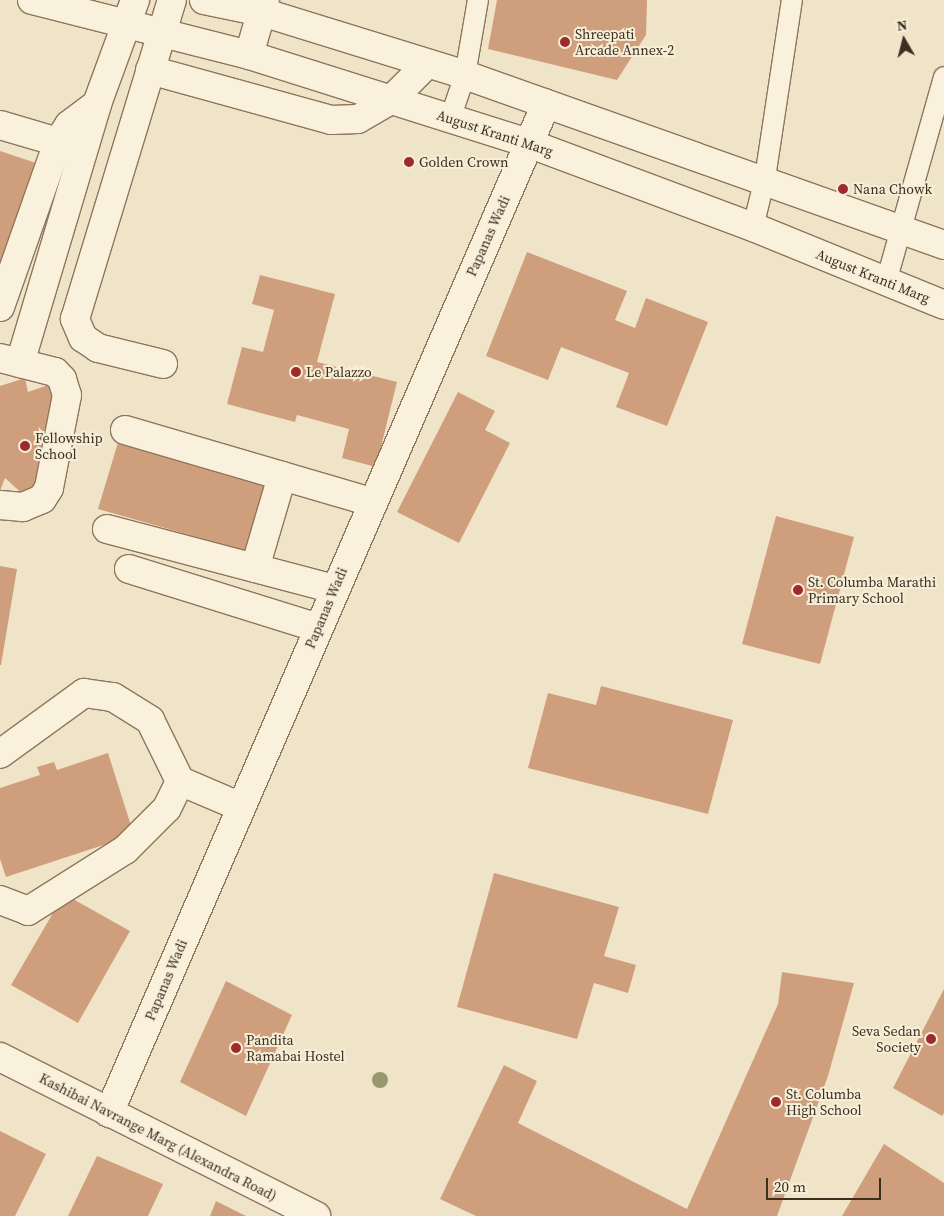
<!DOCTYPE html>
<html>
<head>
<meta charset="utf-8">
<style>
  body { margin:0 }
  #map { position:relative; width:944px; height:1216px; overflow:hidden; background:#f0e4c8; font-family:"Source Serif 4",serif }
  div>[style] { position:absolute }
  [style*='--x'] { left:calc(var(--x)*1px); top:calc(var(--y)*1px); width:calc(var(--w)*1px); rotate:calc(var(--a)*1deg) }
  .building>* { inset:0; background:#cf9f7d }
  .roads { filter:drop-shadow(1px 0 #8d765c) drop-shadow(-1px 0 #8d765c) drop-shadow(0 1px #8d765c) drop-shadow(0 -1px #8d765c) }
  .service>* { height:20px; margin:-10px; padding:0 10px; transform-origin:10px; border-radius:10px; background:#faf1dc }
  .minor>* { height:28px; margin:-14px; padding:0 14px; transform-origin:14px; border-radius:14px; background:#faf1dc }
  .secondary>* { height:28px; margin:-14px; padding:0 14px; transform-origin:14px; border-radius:14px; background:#faf1dc }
  .trees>* { width:16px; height:16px; margin:-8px; border-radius:50%; background:#96986f }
  .dots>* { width:14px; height:14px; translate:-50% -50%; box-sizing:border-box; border:2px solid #f7eed8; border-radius:50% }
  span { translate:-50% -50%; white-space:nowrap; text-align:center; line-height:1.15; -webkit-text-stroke:4px #f7eed8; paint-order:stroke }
  .poi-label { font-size:14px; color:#3d2e20 }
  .left { translate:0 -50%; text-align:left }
  .right { translate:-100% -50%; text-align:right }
  .street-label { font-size:14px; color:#3d2e20 }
  .north { position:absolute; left:879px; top:15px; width:50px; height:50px; -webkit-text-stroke:4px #f7eed8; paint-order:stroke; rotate:352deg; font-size:14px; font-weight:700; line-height:20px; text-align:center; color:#3d2e20 }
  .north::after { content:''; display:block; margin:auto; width:18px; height:22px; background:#3d2e20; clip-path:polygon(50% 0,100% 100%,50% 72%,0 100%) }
  .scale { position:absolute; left:766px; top:1178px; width:115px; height:22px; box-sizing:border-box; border:2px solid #3d2e20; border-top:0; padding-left:6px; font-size:15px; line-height:18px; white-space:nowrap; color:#3d2e20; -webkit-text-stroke:4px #f7eed8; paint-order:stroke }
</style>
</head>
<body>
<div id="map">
  <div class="building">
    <div style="clip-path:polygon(497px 0,647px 0,646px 35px,617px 80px,488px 49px)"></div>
    <div style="clip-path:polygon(0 151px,36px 163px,0 267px)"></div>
    <div style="clip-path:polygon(527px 252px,627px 291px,615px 320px,635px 328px,646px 298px,708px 322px,667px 426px,616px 407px,629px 373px,561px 347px,548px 380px,486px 356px)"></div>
    <div style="clip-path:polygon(260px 275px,335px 294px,317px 362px,397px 382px,376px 467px,342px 458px,349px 429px,297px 415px,295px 422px,227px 404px,242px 347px,263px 352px,274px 310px,252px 304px)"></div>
    <div style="clip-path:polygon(25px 378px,28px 392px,54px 383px,58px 414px,42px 481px,27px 498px,5px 478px,0 491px,0 386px)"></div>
    <div style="clip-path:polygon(458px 392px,495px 411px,485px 430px,510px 443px,459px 543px,397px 512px)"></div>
    <div style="clip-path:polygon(119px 439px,267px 481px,246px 551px,98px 509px)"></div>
    <div style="clip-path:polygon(776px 516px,854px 537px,820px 664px,742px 644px)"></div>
    <div style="clip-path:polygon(0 566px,17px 569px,1px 665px,0 665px)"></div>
    <div style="clip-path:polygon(601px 686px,733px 720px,708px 814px,528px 768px,548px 693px,596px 705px)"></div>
    <div style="clip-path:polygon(108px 753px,134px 835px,6px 877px,0 859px,0 788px,40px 775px,37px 767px,54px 762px,57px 770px)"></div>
    <div style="clip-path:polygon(494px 873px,619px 907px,604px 956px,636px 965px,628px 993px,594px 983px,577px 1039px,457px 1007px)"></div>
    <div style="clip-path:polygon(64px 894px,130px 931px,78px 1023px,11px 985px)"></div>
    <div style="clip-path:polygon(782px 972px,854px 983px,828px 1076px,777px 1216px,476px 1216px,440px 1199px,504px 1065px,537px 1081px,518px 1123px,687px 1209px,778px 1004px)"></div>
    <div style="clip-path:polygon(226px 981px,292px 1015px,246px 1116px,180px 1082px)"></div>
    <div style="clip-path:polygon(944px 989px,944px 1113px,942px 1116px,893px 1088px)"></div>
    <div style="clip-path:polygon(0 1131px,46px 1154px,15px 1216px,0 1216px)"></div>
    <div style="clip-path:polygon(884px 1144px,944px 1183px,944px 1216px,842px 1216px)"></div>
    <div style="clip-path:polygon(97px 1156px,163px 1184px,148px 1216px,68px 1216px)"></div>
    <div style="clip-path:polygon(216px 1201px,246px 1216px,210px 1216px)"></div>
  </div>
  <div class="roads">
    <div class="service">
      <div style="--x:450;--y:119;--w:46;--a:-71.2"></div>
      <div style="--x:465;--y:75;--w:76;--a:-80.2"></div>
      <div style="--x:753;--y:227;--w:50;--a:-76.2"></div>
      <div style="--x:765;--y:178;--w:180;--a:-81.4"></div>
      <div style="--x:886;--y:282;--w:213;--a:-74.2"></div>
    </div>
    <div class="minor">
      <div style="--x:249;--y:55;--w:57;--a:-73.8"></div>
      <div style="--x:150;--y:70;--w:188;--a:15.4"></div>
      <div style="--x:331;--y:120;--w:27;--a:-2"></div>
      <div style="--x:358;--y:119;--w:38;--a:-30"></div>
      <div style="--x:391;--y:100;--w:51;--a:-45"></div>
      <div style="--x:0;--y:125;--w:60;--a:16.3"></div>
      <div style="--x:0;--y:307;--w:175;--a:-70.6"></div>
      <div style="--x:58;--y:142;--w:20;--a:-57"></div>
      <div style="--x:69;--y:125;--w:35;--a:-37"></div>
      <div style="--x:97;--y:104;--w:111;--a:-69.9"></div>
      <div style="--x:0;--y:358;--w:57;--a:14.3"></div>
      <div style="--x:55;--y:372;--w:10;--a:45"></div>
      <div style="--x:62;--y:379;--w:17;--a:73"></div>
      <div style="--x:67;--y:395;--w:95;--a:101"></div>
      <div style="--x:49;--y:488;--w:13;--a:122"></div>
      <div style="--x:42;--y:499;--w:21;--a:157"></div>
      <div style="--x:23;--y:507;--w:23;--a:-175"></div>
      <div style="--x:20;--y:363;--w:270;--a:-73.4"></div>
      <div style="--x:163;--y:364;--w:67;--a:-166.2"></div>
      <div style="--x:98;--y:348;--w:18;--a:-146"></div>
      <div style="--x:83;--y:338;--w:21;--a:-113"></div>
      <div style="--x:75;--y:319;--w:333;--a:-73.1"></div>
      <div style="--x:125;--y:430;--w:257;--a:16.3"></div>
      <div style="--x:107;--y:529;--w:235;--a:14.8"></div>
      <div style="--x:255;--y:568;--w:96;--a:-73.6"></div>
      <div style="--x:129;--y:569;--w:198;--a:17.3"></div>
      <div style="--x:0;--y:754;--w:104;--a:-36"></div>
      <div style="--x:84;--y:693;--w:29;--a:8"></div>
      <div style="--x:113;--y:697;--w:44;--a:31.9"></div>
      <div style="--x:150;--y:720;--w:68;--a:63.8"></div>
      <div style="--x:180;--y:781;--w:66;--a:23.1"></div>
      <div style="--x:0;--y:900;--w:30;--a:21"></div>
      <div style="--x:28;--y:911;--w:115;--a:-32.2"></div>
      <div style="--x:125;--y:850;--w:59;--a:-45"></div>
      <div style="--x:167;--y:808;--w:30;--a:-64"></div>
      <div style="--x:0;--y:1057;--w:354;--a:26.7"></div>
      <div style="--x:109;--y:1113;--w:1100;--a:-66.58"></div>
    </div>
    <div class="secondary">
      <div style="--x:32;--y:0;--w:224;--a:14.2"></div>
      <div style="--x:249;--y:55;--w:293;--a:17.5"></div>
      <div style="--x:528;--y:143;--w:240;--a:20.5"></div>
      <div style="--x:753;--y:227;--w:206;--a:22.2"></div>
      <div style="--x:204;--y:0;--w:59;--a:11.7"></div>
      <div style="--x:262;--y:12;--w:213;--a:17.2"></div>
      <div style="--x:465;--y:75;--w:508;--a:19.54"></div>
    </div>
  </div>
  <div class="trees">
    <div style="left:380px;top:1080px"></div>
  </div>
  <div class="dots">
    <div style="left:565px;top:42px;background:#9e2a2b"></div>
    <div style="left:409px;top:162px;background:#9e2a2b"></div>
    <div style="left:843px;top:189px;background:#9e2a2b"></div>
    <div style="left:296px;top:372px;background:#9e2a2b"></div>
    <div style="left:25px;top:446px;background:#9e2a2b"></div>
    <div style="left:798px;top:590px;background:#9e2a2b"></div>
    <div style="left:931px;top:1039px;background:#9e2a2b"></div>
    <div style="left:236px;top:1048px;background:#9e2a2b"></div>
    <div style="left:776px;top:1102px;background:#9e2a2b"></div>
  </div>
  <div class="poi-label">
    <span class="left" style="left:575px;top:42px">Shreepati<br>Arcade Annex-2</span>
    <span class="left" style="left:419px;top:162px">Golden Crown</span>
    <span class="left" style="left:853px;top:189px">Nana Chowk</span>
    <span class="left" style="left:306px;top:372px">Le Palazzo</span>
    <span class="left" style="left:35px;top:446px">Fellowship<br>School</span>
    <span class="left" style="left:808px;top:590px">St. Columba Marathi<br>Primary School</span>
    <span class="right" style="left:921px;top:1039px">Seva Sedan<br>Society</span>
    <span class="left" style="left:246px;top:1048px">Pandita<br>Ramabai Hostel</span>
    <span class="left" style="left:786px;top:1102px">St. Columba<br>High School</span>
  </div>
  <div class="street-label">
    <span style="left:495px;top:133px;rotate:18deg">August Kranti Marg</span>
    <span style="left:488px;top:236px;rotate:-66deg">Papanas Wadi</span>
    <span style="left:873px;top:276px;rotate:22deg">August Kranti Marg</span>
    <span style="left:326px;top:608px;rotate:-67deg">Papanas Wadi</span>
    <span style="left:166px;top:980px;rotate:-67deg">Papanas Wadi</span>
    <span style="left:158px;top:1137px;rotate:27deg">Kashibai Navrange Marg (Alexandra Road)</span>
  </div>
  <div class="north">N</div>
  <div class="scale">20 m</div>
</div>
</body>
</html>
